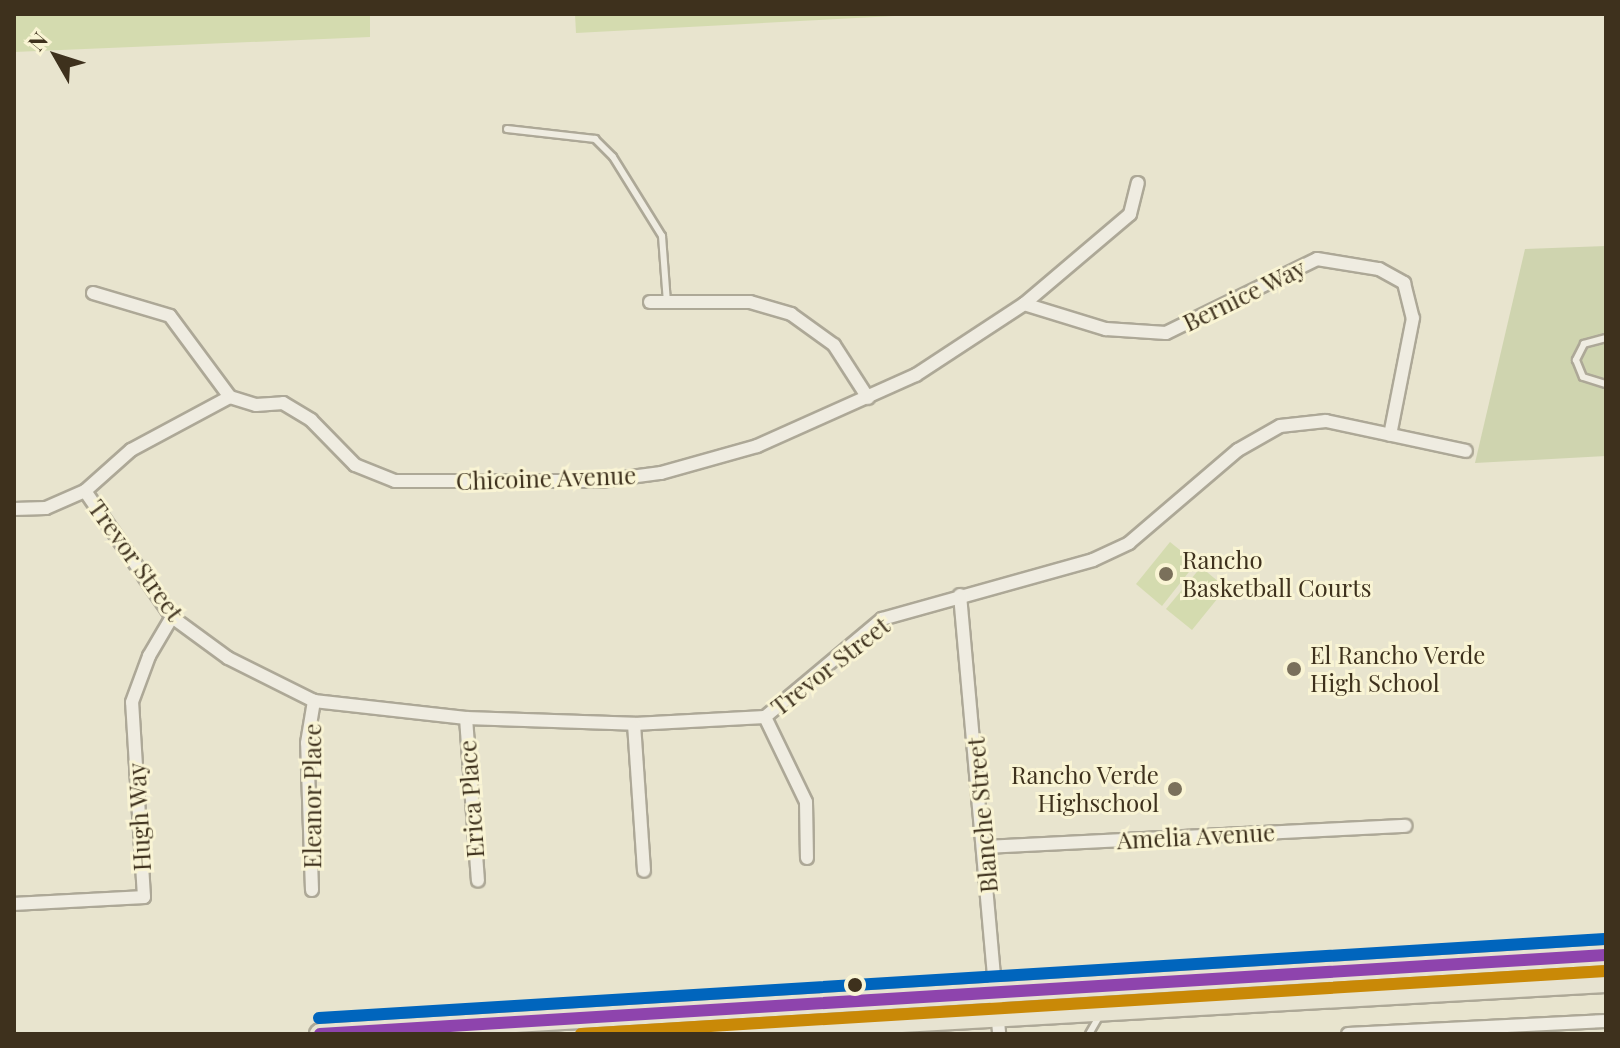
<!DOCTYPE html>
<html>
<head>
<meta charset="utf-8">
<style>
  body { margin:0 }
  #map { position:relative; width:1620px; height:1048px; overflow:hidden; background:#e8e4ce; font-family:"Playfair Display",serif }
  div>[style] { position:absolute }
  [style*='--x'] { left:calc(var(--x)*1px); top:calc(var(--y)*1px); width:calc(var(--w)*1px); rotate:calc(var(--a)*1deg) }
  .green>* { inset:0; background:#d4dbaf }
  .cemetery>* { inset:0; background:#cfd4af }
  .roads { filter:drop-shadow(2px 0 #ada897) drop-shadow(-2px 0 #ada897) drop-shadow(0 2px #ada897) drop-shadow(0 -2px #ada897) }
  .lane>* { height:6px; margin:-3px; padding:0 3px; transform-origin:3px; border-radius:3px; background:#efece1 }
  .street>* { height:12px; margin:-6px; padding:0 6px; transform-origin:6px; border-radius:6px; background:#efece1 }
  .primary>* { height:20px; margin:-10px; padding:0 10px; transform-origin:10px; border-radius:10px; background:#e7e3d1 }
  .bus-1>* { height:12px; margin:-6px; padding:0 6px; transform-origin:6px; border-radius:6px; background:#8e44ad }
  .bus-2>* { height:12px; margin:-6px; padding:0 6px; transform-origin:6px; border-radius:6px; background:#c98907 }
  .bus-3>* { height:12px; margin:-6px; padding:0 6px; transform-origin:6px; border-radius:6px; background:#0065bd }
  .dots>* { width:22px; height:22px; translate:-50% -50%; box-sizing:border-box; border:4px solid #f9f4d4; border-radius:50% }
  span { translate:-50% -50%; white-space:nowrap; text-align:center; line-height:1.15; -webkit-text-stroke:6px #f9f4d4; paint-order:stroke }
  .street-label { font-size:24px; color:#3e311d }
  .poi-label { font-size:24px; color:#3e311d }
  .left { translate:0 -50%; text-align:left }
  .right { translate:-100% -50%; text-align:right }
  .frame { position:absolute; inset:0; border:16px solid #3e311d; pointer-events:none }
  .north { position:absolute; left:16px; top:16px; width:80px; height:80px; -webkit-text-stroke:6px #f9f4d4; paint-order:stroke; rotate:309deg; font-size:22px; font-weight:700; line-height:32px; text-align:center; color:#3e311d }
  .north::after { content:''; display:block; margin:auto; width:28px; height:36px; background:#3e311d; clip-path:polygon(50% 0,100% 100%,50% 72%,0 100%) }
</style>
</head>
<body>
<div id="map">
  <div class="green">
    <div style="clip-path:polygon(14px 14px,370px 14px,370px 37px,14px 52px)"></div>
    <div style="clip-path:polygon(575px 14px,932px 14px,576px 33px)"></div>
    <div style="clip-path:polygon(1170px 542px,1196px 563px,1162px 606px,1136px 584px)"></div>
    <div style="clip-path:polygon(1201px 567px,1226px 588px,1192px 630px,1166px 609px)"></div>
  </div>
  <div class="cemetery">
    <div style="clip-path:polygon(1606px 246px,1606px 456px,1475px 463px,1525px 249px)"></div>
  </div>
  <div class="roads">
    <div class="lane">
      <div style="--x:507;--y:129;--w:89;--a:6.5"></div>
      <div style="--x:595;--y:139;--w:25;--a:45"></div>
      <div style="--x:613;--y:157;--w:93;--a:58.2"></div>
      <div style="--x:662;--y:236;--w:66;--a:85.7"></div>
      <div style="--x:1606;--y:338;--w:23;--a:165"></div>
      <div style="--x:1584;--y:344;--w:18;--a:117"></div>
      <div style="--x:1576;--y:360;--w:18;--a:68"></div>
      <div style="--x:1583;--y:377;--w:24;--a:17"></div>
      <div style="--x:1089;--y:1034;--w:20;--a:-60"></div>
    </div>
    <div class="street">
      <div style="--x:93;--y:293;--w:80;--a:16.6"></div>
      <div style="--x:170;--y:316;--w:101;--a:53.5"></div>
      <div style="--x:650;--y:302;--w:100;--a:0"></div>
      <div style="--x:750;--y:302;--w:43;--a:16.3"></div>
      <div style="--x:791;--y:314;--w:53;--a:35.8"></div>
      <div style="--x:834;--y:345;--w:63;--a:57.3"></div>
      <div style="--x:1024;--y:304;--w:86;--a:17"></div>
      <div style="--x:1106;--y:329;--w:60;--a:3.8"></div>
      <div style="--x:1166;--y:333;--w:168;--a:-26.1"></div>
      <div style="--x:1317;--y:259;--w:63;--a:9.2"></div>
      <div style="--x:1379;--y:269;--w:29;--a:29"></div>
      <div style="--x:1404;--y:283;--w:36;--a:76"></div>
      <div style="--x:1413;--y:318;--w:119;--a:101.1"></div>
      <div style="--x:85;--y:491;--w:153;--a:55.4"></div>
      <div style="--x:172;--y:617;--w:69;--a:36.2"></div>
      <div style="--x:228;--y:658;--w:96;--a:26.6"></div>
      <div style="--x:314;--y:701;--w:153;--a:6.4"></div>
      <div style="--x:466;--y:718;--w:168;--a:2"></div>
      <div style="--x:634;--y:724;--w:131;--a:-3.1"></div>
      <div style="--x:765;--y:717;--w:153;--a:-39.9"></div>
      <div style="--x:882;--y:619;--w:219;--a:-15.6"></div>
      <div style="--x:1093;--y:560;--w:40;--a:-25"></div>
      <div style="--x:1129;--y:543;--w:143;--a:-40.5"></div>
      <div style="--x:1238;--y:450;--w:48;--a:-29.7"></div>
      <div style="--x:1280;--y:426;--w:46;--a:-6.2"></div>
      <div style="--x:1326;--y:421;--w:143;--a:12.1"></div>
      <div style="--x:14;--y:509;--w:32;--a:-2"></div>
      <div style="--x:46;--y:508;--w:43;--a:-23.6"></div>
      <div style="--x:85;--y:491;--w:62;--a:-41.7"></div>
      <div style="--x:131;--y:450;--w:112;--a:-28.2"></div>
      <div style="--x:230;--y:397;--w:27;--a:17"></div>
      <div style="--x:256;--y:405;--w:27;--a:-4"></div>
      <div style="--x:283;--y:403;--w:33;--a:31"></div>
      <div style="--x:311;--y:420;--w:63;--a:45.6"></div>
      <div style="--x:355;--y:465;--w:43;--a:21.8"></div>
      <div style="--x:395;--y:481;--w:205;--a:0"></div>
      <div style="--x:600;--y:481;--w:62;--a:-7.5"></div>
      <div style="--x:661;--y:473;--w:100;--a:-15.7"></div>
      <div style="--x:757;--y:446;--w:174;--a:-24.1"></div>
      <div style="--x:916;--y:375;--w:129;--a:-33.3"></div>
      <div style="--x:1024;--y:304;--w:139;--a:-40.3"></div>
      <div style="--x:1130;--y:214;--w:32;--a:-76"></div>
      <div style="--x:960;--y:595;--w:441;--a:84.9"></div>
      <div style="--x:765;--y:717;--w:94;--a:64.2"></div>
      <div style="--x:806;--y:802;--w:56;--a:89"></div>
      <div style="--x:466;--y:718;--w:163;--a:85.8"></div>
      <div style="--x:634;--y:724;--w:147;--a:86.1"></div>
      <div style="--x:986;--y:847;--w:420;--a:-2.9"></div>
      <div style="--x:312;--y:890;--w:147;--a:-91.9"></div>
      <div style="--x:307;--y:743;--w:43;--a:-80.5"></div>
      <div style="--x:14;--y:904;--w:130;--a:-3.1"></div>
      <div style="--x:144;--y:897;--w:195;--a:-93.5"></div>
      <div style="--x:132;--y:702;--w:49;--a:-69.7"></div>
      <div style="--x:149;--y:656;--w:45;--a:-59.5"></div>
      <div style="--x:1348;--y:1034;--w:258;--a:-2.9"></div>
    </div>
    <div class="primary">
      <div style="--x:320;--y:1034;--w:1288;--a:-3.52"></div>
      <div style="--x:690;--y:1034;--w:917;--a:-3.25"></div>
    </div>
  </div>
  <div class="bus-1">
    <div style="--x:320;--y:1034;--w:1288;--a:-3.52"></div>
  </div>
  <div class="bus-2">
    <div style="--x:581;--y:1034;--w:1027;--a:-3.52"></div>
  </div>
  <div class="bus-3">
    <div style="--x:319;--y:1018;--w:1288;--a:-3.52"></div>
  </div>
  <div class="dots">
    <div style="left:1166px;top:574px;background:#7a705b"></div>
    <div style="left:1294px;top:669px;background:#7a705b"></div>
    <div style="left:1175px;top:789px;background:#7a705b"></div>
    <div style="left:855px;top:985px;background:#3e311d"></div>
  </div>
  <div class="street-label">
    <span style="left:1244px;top:295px;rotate:-26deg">Bernice Way</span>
    <span style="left:546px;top:478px;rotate:-2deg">Chicoine Avenue</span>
    <span style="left:136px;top:560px;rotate:54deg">Trevor Street</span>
    <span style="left:830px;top:666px;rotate:-38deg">Trevor Street</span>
    <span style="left:312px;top:796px;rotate:-90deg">Eleanor Place</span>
    <span style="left:471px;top:799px;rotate:-94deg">Erica Place</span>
    <span style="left:982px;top:815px;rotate:-95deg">Blanche Street</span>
    <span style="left:139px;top:817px;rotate:-93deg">Hugh Way</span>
    <span style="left:1196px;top:836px;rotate:-3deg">Amelia Avenue</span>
  </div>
  <div class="poi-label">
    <span class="left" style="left:1182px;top:574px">Rancho<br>Basketball Courts</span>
    <span class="left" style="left:1310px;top:669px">El Rancho Verde<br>High School</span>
    <span class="right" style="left:1159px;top:789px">Rancho Verde<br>Highschool</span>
  </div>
  <div class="frame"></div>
  <div class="north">N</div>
</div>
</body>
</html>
